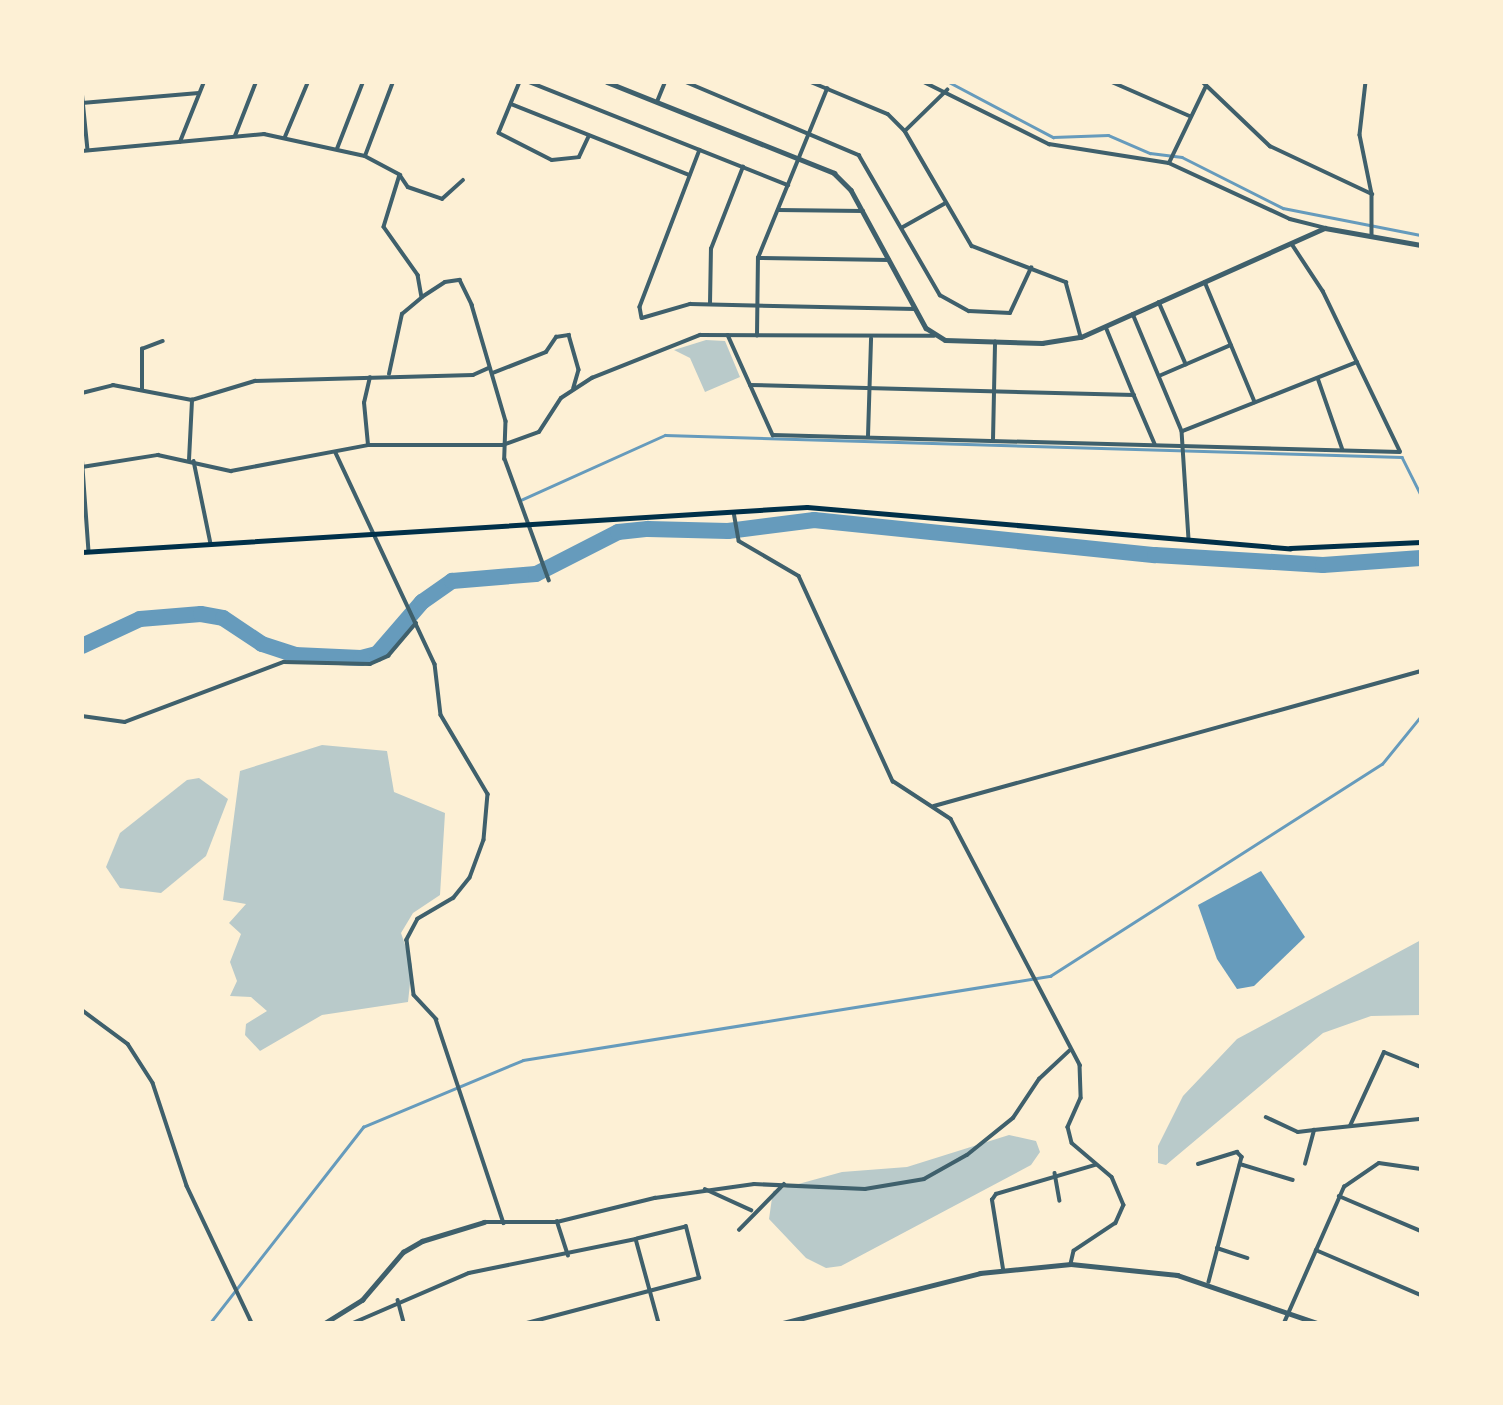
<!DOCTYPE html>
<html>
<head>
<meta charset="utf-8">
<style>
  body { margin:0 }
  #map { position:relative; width:1503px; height:1405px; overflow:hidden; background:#fdf0d5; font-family:"Fira Sans Condensed",sans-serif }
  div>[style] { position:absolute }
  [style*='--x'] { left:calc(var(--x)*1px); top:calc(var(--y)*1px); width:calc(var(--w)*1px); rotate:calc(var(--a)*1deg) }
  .green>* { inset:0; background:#b9caca }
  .water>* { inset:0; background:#669bbc }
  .stream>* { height:2.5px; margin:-1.25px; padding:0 1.25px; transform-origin:1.25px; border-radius:1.25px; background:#669bbc }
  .river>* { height:16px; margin:-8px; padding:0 8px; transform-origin:8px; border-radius:8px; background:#669bbc }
  .minor>* { height:3.5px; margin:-1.75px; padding:0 1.75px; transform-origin:1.75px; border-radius:1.75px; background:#3f606c }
  .tertiary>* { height:4.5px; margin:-2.25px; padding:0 2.25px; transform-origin:2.25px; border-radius:2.25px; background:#3f606c }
  .secondary>* { height:5px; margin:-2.5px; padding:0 2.5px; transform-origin:2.5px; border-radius:2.5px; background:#003049 }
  span { translate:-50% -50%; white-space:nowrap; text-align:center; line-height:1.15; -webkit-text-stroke:5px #fdf0d5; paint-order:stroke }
  .frame { position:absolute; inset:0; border:84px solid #fdf0d5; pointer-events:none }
</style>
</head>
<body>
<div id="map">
  <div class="green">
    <div style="clip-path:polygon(706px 340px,725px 341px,740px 377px,705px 392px,690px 358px,674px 350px)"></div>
    <div style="clip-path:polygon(322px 745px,387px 751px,394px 792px,445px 813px,440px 895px,413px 913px,401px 933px,412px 965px,408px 1002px,322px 1015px,260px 1051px,245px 1035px,246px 1024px,267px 1011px,251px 997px,230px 996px,237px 981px,230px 962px,241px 934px,229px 923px,246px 904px,223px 900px,240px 771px)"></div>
    <div style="clip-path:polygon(199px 778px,228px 799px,206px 856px,161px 893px,120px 888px,106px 867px,120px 833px,187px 780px)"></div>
    <div style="clip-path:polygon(1421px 940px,1421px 1015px,1371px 1016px,1323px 1033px,1166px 1165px,1158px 1163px,1158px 1146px,1183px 1096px,1237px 1039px)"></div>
    <div style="clip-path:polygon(1009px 1135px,1036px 1141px,1040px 1152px,1031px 1165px,841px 1266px,826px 1268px,806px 1258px,769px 1219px,773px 1191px,842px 1172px,907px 1167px)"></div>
  </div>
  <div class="water">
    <div style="clip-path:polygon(1261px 871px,1305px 937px,1254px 986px,1237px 989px,1217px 959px,1198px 905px)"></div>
  </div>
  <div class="stream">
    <div style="--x:949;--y:82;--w:118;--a:27.9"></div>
    <div style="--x:1053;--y:137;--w:55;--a:-2.1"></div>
    <div style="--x:1108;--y:135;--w:46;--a:23.2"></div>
    <div style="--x:1150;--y:153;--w:32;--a:7"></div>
    <div style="--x:1182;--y:157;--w:113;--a:26.8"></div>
    <div style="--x:1283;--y:208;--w:141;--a:11.1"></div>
    <div style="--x:521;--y:500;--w:158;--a:-24.3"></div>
    <div style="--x:665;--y:435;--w:737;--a:1.71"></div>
    <div style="--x:1402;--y:457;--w:42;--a:63.4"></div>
    <div style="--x:210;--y:1323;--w:249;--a:-52"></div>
    <div style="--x:363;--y:1127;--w:173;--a:-22.7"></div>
    <div style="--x:523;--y:1060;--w:534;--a:-9.06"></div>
    <div style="--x:1050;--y:976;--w:394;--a:-32.6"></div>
    <div style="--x:1382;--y:764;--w:62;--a:-50.9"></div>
  </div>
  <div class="river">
    <div style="--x:82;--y:646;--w:64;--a:-25"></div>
    <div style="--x:140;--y:619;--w:61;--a:-4.7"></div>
    <div style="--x:201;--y:614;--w:22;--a:10"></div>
    <div style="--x:223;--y:618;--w:47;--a:33.7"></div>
    <div style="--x:262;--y:644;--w:35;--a:18"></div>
    <div style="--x:295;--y:655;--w:66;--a:2.6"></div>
    <div style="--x:361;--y:658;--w:16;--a:-14"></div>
    <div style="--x:377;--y:654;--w:69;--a:-49.1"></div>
    <div style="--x:422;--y:602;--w:37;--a:-35"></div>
    <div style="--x:452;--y:581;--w:84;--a:-4.8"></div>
    <div style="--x:536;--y:574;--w:92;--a:-27.1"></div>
    <div style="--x:618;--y:532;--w:30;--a:-6"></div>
    <div style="--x:648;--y:529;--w:80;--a:1.4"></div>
    <div style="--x:728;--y:531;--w:87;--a:-7.3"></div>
    <div style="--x:814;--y:520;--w:343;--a:5.9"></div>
    <div style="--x:1155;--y:555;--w:168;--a:3.4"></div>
    <div style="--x:1323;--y:565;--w:98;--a:-4.1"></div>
  </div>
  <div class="minor">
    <div style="--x:520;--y:82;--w:55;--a:112.4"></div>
    <div style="--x:499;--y:133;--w:59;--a:27"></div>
    <div style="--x:552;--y:160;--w:27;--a:-6"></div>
    <div style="--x:579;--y:157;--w:23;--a:-65"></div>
    <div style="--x:529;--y:82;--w:279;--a:21.7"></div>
    <div style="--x:686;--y:82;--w:188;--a:22.9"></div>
    <div style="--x:859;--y:155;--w:162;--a:59.9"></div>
    <div style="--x:940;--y:295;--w:33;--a:29"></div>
    <div style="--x:969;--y:311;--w:41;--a:2.8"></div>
    <div style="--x:1010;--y:313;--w:50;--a:-65"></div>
    <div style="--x:811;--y:82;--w:83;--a:22.6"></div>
    <div style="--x:888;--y:114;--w:24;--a:45"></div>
    <div style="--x:905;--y:131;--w:133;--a:59.8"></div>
    <div style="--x:972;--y:246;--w:101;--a:21"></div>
    <div style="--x:1066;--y:282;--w:57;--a:74.7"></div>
    <div style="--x:924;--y:82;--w:140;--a:26.4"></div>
    <div style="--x:1049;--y:144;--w:121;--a:9"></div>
    <div style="--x:1169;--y:163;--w:133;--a:24.8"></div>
    <div style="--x:1290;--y:219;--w:36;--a:14"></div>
    <div style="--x:1112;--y:82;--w:85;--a:23.6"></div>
    <div style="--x:1203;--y:82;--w:93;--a:43.7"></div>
    <div style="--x:1270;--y:146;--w:113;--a:25.2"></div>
    <div style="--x:1372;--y:194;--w:40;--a:90"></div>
    <div style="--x:1366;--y:82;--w:53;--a:96.5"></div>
    <div style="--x:1360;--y:135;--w:60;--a:78.5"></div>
    <div style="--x:82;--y:90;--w:60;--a:84.3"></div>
    <div style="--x:657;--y:102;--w:22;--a:-68"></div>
    <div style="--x:82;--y:103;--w:117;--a:-4.9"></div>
    <div style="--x:511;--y:104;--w:192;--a:21.7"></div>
    <div style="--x:905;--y:131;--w:59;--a:-44.3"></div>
    <div style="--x:235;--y:136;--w:58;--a:-68.7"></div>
    <div style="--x:285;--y:137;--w:60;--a:-67.3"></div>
    <div style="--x:180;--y:142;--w:65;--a:-68.2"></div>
    <div style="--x:337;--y:149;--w:72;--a:-68.8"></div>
    <div style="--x:700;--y:150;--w:168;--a:110.9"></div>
    <div style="--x:640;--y:307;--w:11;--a:80"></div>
    <div style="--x:642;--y:318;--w:50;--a:-16.3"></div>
    <div style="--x:690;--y:304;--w:225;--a:1.3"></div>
    <div style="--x:82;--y:151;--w:183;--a:-5.3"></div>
    <div style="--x:264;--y:134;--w:103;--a:12.3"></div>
    <div style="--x:365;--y:156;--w:40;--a:28"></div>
    <div style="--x:400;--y:175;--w:54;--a:107.1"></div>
    <div style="--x:384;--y:227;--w:59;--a:54.7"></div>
    <div style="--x:418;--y:275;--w:22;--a:80"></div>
    <div style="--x:422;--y:297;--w:27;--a:-33"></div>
    <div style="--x:445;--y:282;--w:15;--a:-8"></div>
    <div style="--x:460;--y:280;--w:28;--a:64"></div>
    <div style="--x:472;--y:305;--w:121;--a:73.7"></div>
    <div style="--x:506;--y:421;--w:38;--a:92"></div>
    <div style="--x:505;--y:459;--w:129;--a:70"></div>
    <div style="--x:365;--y:156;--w:79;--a:-69.3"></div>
    <div style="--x:1169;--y:163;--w:85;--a:-64.3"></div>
    <div style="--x:400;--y:175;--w:14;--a:56"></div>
    <div style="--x:408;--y:187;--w:36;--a:19"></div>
    <div style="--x:442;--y:199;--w:28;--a:-42"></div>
    <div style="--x:778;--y:210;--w:85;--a:0.7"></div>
    <div style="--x:903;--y:227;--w:47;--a:-29.3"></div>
    <div style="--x:758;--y:258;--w:131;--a:0.9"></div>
    <div style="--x:1205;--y:282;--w:130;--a:67.4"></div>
    <div style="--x:1159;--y:302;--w:68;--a:66.5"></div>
    <div style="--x:710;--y:304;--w:55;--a:-89"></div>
    <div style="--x:711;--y:249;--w:88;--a:-68.7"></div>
    <div style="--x:1133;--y:314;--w:127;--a:67.3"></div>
    <div style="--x:1182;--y:431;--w:108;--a:86.3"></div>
    <div style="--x:1106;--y:327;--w:74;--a:67.6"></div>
    <div style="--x:728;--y:335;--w:110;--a:65.8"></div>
    <div style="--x:773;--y:435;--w:627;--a:1.55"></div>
    <div style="--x:1400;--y:452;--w:178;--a:-115.7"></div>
    <div style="--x:1323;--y:292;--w:56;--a:-123.4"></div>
    <div style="--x:757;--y:336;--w:78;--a:-89.3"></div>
    <div style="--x:758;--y:258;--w:183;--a:-67.8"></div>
    <div style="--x:493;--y:373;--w:57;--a:-21.6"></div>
    <div style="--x:546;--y:352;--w:18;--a:-56"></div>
    <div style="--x:556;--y:337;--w:13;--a:-9"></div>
    <div style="--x:569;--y:335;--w:36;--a:74"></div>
    <div style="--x:579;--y:370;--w:19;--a:106"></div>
    <div style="--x:389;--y:374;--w:61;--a:-77.8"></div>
    <div style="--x:402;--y:314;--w:26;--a:-40"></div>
    <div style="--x:1159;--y:376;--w:78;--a:-23.3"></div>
    <div style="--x:1318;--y:378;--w:76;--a:70.9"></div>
    <div style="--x:750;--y:385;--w:384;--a:1.5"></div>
    <div style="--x:1134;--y:395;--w:53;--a:66.8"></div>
    <div style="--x:142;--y:389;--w:40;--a:-90"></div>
    <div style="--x:142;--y:349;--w:22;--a:-21"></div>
    <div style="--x:82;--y:393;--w:32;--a:-14"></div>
    <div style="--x:113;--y:385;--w:80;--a:10.8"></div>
    <div style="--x:192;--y:400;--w:66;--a:-16.8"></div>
    <div style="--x:255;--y:381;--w:218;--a:-1.6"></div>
    <div style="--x:473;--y:375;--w:17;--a:-24"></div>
    <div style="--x:1183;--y:431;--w:187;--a:-21.6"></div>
    <div style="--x:868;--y:436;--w:97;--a:-88.2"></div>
    <div style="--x:993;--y:440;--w:98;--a:-88.8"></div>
    <div style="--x:368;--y:445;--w:42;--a:-95.4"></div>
    <div style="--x:364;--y:403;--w:26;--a:-77"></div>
    <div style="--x:336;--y:453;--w:233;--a:64.9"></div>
    <div style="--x:435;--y:664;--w:51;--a:83.3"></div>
    <div style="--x:441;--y:715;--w:92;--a:59.3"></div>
    <div style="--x:488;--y:794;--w:46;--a:95"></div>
    <div style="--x:484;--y:840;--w:40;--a:110.2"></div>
    <div style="--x:470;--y:878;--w:26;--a:129"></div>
    <div style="--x:454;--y:898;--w:42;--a:149.7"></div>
    <div style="--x:418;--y:919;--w:24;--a:118"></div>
    <div style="--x:407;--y:940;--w:55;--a:82.7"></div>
    <div style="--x:414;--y:995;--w:33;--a:47"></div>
    <div style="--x:436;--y:1019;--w:215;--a:71.6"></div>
    <div style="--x:82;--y:454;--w:98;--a:85.9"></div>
    <div style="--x:189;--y:460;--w:60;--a:-87.1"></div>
    <div style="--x:194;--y:461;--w:85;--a:78.4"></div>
    <div style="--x:82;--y:467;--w:77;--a:-9"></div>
    <div style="--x:158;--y:455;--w:75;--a:12.4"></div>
    <div style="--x:231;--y:471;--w:139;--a:-10.7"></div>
    <div style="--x:368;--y:445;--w:135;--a:0"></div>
    <div style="--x:503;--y:445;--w:38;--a:-20"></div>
    <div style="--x:539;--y:432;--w:40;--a:-57.1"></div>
    <div style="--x:561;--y:398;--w:37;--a:-33"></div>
    <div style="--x:592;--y:378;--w:116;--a:-21.7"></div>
    <div style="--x:700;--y:335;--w:234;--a:0.2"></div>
    <div style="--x:734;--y:512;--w:29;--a:80"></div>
    <div style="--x:739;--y:541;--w:69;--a:30.3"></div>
    <div style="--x:799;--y:576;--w:226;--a:65.4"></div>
    <div style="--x:893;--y:781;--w:69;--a:33.2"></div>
    <div style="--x:951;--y:819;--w:278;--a:62.3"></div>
    <div style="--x:1080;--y:1065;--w:33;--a:88"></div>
    <div style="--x:1081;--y:1098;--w:32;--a:114"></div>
    <div style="--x:1068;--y:1127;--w:16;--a:76"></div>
    <div style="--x:1072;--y:1143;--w:52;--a:40.4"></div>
    <div style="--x:1112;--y:1177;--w:30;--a:67"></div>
    <div style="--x:1124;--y:1205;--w:20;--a:114"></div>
    <div style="--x:1116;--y:1223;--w:50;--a:146.3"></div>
    <div style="--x:1074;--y:1251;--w:13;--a:103"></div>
    <div style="--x:82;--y:716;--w:43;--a:7.9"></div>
    <div style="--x:125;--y:722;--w:170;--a:-20.7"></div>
    <div style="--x:284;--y:662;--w:86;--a:1.3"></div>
    <div style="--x:370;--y:664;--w:20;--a:-24"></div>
    <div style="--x:388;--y:656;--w:43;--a:-49.7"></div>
    <div style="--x:934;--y:806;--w:505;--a:-15.49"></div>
    <div style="--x:82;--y:1010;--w:57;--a:36.5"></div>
    <div style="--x:128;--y:1044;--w:46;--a:57.3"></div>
    <div style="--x:153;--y:1083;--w:108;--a:71.7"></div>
    <div style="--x:187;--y:1186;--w:152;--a:64.6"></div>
    <div style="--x:1266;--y:1117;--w:35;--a:25"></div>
    <div style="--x:1298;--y:1132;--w:16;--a:-7"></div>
    <div style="--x:1350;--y:1126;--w:81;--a:-65.3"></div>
    <div style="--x:1384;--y:1052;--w:40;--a:22"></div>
    <div style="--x:1198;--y:1164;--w:41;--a:-17.1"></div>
    <div style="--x:1237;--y:1152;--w:7;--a:45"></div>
    <div style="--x:1242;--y:1157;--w:129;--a:104.8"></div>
    <div style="--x:1240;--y:1164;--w:55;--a:16.8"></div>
    <div style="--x:1305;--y:1164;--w:35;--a:-75"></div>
    <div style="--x:1314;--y:1130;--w:108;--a:-5.9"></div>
    <div style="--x:1055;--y:1173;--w:28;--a:80"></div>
    <div style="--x:705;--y:1189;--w:51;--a:24.5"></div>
    <div style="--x:1339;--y:1196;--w:89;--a:23.1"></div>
    <div style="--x:739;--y:1230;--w:64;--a:-45.6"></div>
    <div style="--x:1217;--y:1248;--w:32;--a:18"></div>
    <div style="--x:1316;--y:1250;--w:114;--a:23.2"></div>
    <div style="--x:568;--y:1256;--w:36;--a:-108"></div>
    <div style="--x:557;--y:1222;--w:101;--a:-13.8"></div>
    <div style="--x:655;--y:1198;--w:100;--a:-8"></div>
    <div style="--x:754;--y:1184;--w:111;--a:2.6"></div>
    <div style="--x:865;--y:1189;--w:60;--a:-9.6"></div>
    <div style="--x:924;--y:1179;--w:49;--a:-29.2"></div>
    <div style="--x:967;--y:1155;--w:59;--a:-38.8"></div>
    <div style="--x:1013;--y:1118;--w:47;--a:-56.3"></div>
    <div style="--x:1039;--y:1079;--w:41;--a:-43"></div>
    <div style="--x:1003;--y:1269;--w:70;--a:-99.1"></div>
    <div style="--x:992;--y:1200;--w:7;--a:-56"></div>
    <div style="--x:996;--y:1194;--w:103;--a:-16.3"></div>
    <div style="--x:398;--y:1300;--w:24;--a:75"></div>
    <div style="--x:353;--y:1323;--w:126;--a:-23.3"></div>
    <div style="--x:469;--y:1273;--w:170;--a:-11.5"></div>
    <div style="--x:636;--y:1239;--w:87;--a:74.7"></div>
    <div style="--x:527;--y:1323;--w:178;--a:-14.7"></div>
    <div style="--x:699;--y:1278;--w:53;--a:-104.3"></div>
    <div style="--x:686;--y:1227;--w:50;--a:166.2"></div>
    <div style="--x:1284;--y:1323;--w:149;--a:-66.2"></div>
    <div style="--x:1344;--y:1187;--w:42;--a:-34.4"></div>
    <div style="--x:1379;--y:1163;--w:42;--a:8.1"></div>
  </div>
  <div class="tertiary">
    <div style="--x:607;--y:82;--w:245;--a:21.8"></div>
    <div style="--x:834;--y:173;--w:24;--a:45"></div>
    <div style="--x:851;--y:190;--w:157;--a:61.5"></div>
    <div style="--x:926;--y:328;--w:22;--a:32"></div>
    <div style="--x:945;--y:340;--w:97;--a:1.8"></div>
    <div style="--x:1042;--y:343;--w:39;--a:-9"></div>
    <div style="--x:1081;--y:337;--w:267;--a:-24.1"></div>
    <div style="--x:1325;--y:228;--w:97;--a:10"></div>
    <div style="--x:325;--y:1323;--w:44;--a:-31.9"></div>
    <div style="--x:362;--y:1300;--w:63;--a:-49.5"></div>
    <div style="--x:403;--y:1252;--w:22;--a:-30"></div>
    <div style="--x:422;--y:1241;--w:65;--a:-17"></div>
    <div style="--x:484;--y:1222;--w:73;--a:0"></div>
    <div style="--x:783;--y:1323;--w:203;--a:-14.2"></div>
    <div style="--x:980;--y:1273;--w:91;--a:-5.6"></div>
    <div style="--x:1071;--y:1264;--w:107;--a:5.9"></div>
    <div style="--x:1177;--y:1275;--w:148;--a:18.9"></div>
  </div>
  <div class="secondary">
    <div style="--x:82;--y:552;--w:726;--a:-3.55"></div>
    <div style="--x:807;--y:507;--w:485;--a:4.9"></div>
    <div style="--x:1290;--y:548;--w:131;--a:-2.6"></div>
  </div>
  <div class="frame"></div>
</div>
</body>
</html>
